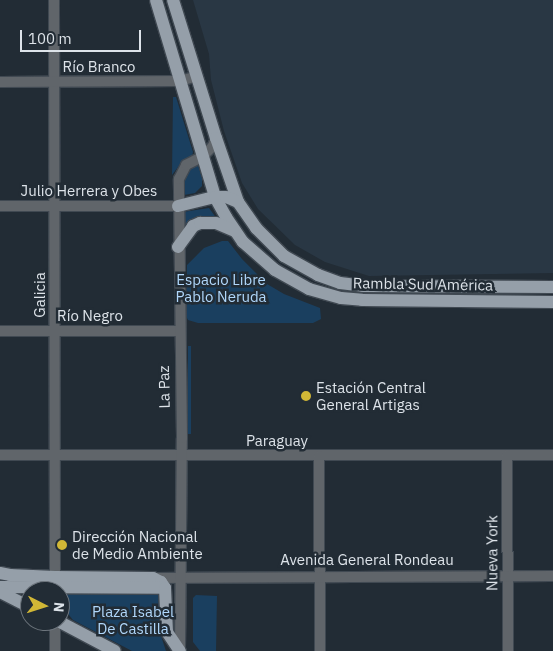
<!DOCTYPE html>
<html>
<head>
<meta charset="utf-8">
<style>
  body { margin:0 }
  #map { position:relative; width:553px; height:651px; overflow:hidden; background:#222c35; font-family:"IBM Plex Sans",sans-serif }
  div>[style] { position:absolute }
  [style*='--x'] { left:calc(var(--x)*1px); top:calc(var(--y)*1px); width:calc(var(--w)*1px); rotate:calc(var(--a)*1deg) }
  .built>* { inset:0; background:#293744 }
  .green>* { inset:0; background:#1a3f5f }
  .roads { filter:drop-shadow(1px 0 #404952) drop-shadow(-1px 0 #404952) drop-shadow(0 1px #404952) drop-shadow(0 -1px #404952) }
  .minor>* { height:10px; margin:-5px; padding:0 5px; transform-origin:5px; border-radius:5px; background:#60656a }
  .major>* { height:12px; margin:-6px; padding:0 6px; transform-origin:6px; border-radius:6px; background:#959fa9 }
  .dots>* { width:14px; height:14px; translate:-50% -50%; box-sizing:border-box; border:2px solid #222c35; border-radius:50% }
  span { translate:-50% -50%; white-space:nowrap; text-align:center; line-height:1.15; -webkit-text-stroke:5px #222c35; paint-order:stroke }
  .street-label { font-size:15px; color:#dde3e9 }
  .park-label { font-size:15px; color:#b0d7fb }
  .poi-label { font-size:15px; color:#dde3e9 }
  .left { translate:0 -50%; text-align:left }
  .north { position:absolute; left:20px; top:581px; width:50px; height:50px; box-sizing:border-box; background:#222c35; border:1px solid #6d757d; border-radius:50%; rotate:95deg; font-size:14px; font-weight:700; line-height:20px; text-align:center; color:#dde3e9 }
  .north::after { content:''; display:block; margin:auto; width:18px; height:22px; background:#d1b736; clip-path:polygon(50% 0,100% 100%,50% 72%,0 100%) }
  .scale { position:absolute; left:20px; top:30px; width:121px; height:22px; box-sizing:border-box; border:2px solid #dde3e9; border-top:0; padding-left:6px; font-size:15px; line-height:18px; white-space:nowrap; color:#dde3e9; -webkit-text-stroke:4px #222c35; paint-order:stroke }
</style>
</head>
<body>
<div id="map">
  <div class="built">
    <div style="clip-path:polygon(193px 0,553px 0,553px 273px,369px 276px,325px 262px,295px 245px,258px 209px,242px 183px,224px 131px,211px 80px,209px 54px)"></div>
  </div>
  <div class="green">
    <div style="clip-path:polygon(173px 97px,176px 97px,193px 152px,192px 156px,181px 163px,172px 175px)"></div>
    <div style="clip-path:polygon(198px 165px,202px 178px,202px 186px,195px 193px,184px 195px,184px 178px,189px 169px)"></div>
    <div style="clip-path:polygon(209px 208px,217px 219px,182px 232px,183px 212px)"></div>
    <div style="clip-path:polygon(222px 241px,228px 241px,242px 259px,267px 284px,284px 294px,320px 308px,321px 319px,313px 323px,198px 323px,188px 320px,186px 316px,187px 265px,204px 248px)"></div>
    <div style="clip-path:polygon(188px 346px,191px 346px,191px 434px,188px 434px)"></div>
    <div style="clip-path:polygon(65px 593px,159px 594px,161px 636px,166px 651px,132px 651px,73px 620px,65px 610px)"></div>
    <div style="clip-path:polygon(196px 595px,217px 596px,216px 651px,200px 651px,193px 642px,193px 598px)"></div>
  </div>
  <div class="roads">
    <div class="minor">
      <div style="--x:54;--y:0;--w:584;--a:89.9"></div>
      <div style="--x:0;--y:82;--w:180;--a:-0.3"></div>
      <div style="--x:180;--y:81;--w:18;--a:-16"></div>
      <div style="--x:0;--y:206;--w:178;--a:0"></div>
      <div style="--x:0;--y:331;--w:180;--a:0"></div>
      <div style="--x:0;--y:455;--w:553;--a:0"></div>
      <div style="--x:507;--y:455;--w:196;--a:89.7"></div>
      <div style="--x:319;--y:456;--w:195;--a:89.7"></div>
      <div style="--x:154;--y:578;--w:399;--a:-0.3"></div>
      <div style="--x:55;--y:621;--w:30;--a:90"></div>
      <div style="--x:180;--y:651;--w:213;--a:-89.5"></div>
      <div style="--x:182;--y:438;--w:259;--a:-90.7"></div>
      <div style="--x:179;--y:179;--w:16;--a:-63"></div>
      <div style="--x:186;--y:165;--w:18;--a:-27"></div>
      <div style="--x:202;--y:157;--w:16;--a:-45"></div>
      <div style="--x:213;--y:146;--w:9;--a:-69"></div>
    </div>
    <div class="major">
      <div style="--x:156;--y:0;--w:206;--a:73.3"></div>
      <div style="--x:215;--y:197;--w:23;--a:61"></div>
      <div style="--x:226;--y:217;--w:30;--a:56"></div>
      <div style="--x:243;--y:242;--w:43;--a:41.2"></div>
      <div style="--x:275;--y:270;--w:39;--a:29"></div>
      <div style="--x:309;--y:289;--w:33;--a:16"></div>
      <div style="--x:341;--y:298;--w:21;--a:5"></div>
      <div style="--x:362;--y:300;--w:191;--a:0.6"></div>
      <div style="--x:173;--y:0;--w:145;--a:72.7"></div>
      <div style="--x:216;--y:138;--w:68;--a:71"></div>
      <div style="--x:238;--y:202;--w:32;--a:55"></div>
      <div style="--x:256;--y:228;--w:40;--a:45"></div>
      <div style="--x:284;--y:256;--w:39;--a:29"></div>
      <div style="--x:318;--y:275;--w:23;--a:20"></div>
      <div style="--x:340;--y:283;--w:23;--a:7"></div>
      <div style="--x:363;--y:286;--w:190;--a:0.3"></div>
      <div style="--x:178;--y:206;--w:38;--a:-14"></div>
      <div style="--x:215;--y:197;--w:11;--a:0"></div>
      <div style="--x:226;--y:197;--w:13;--a:23"></div>
      <div style="--x:178;--y:247;--w:26;--a:-54"></div>
      <div style="--x:193;--y:226;--w:8;--a:-23"></div>
      <div style="--x:200;--y:223;--w:16;--a:0"></div>
      <div style="--x:216;--y:223;--w:21;--a:23"></div>
      <div style="--x:0;--y:573;--w:10;--a:11"></div>
      <div style="--x:10;--y:575;--w:45;--a:2.5"></div>
      <div style="--x:55;--y:577;--w:98;--a:0.6"></div>
      <div style="--x:153;--y:578;--w:9;--a:27"></div>
      <div style="--x:161;--y:582;--w:7;--a:56"></div>
      <div style="--x:0;--y:587;--w:165;--a:0.3"></div>
      <div style="--x:165;--y:588;--w:44;--a:87.4"></div>
      <div style="--x:167;--y:632;--w:23;--a:56"></div>
      <div style="--x:0;--y:592;--w:34;--a:27"></div>
      <div style="--x:58;--y:621;--w:64;--a:27.8"></div>
    </div>
  </div>
  <div class="dots">
    <div style="left:306px;top:396px;background:#d1b736"></div>
    <div style="left:62px;top:545px;background:#d1b736"></div>
  </div>
  <div class="street-label">
    <span style="left:99px;top:67px">Río Branco</span>
    <span style="left:89px;top:191px">Julio Herrera y Obes</span>
    <span style="left:423px;top:284px;rotate:1deg">Rambla Sud América</span>
    <span style="left:40px;top:295px;rotate:-90deg">Galicia</span>
    <span style="left:90px;top:316px">Río Negro</span>
    <span style="left:164px;top:387px;rotate:-91deg">La Paz</span>
    <span style="left:277px;top:441px">Paraguay</span>
    <span style="left:492px;top:553px;rotate:-90deg">Nueva York</span>
    <span style="left:367px;top:560px">Avenida General Rondeau</span>
  </div>
  <div class="park-label">
    <span style="left:221px;top:288px">Espacio Libre<br>Pablo Neruda</span>
    <span style="left:133px;top:620px">Plaza Isabel<br>De Castilla</span>
  </div>
  <div class="poi-label">
    <span class="left" style="left:316px;top:396px">Estación Central<br>General Artigas</span>
    <span class="left" style="left:72px;top:545px">Dirección Nacional<br>de Medio Ambiente</span>
  </div>
  <div class="north">N</div>
  <div class="scale">100 m</div>
</div>
</body>
</html>
